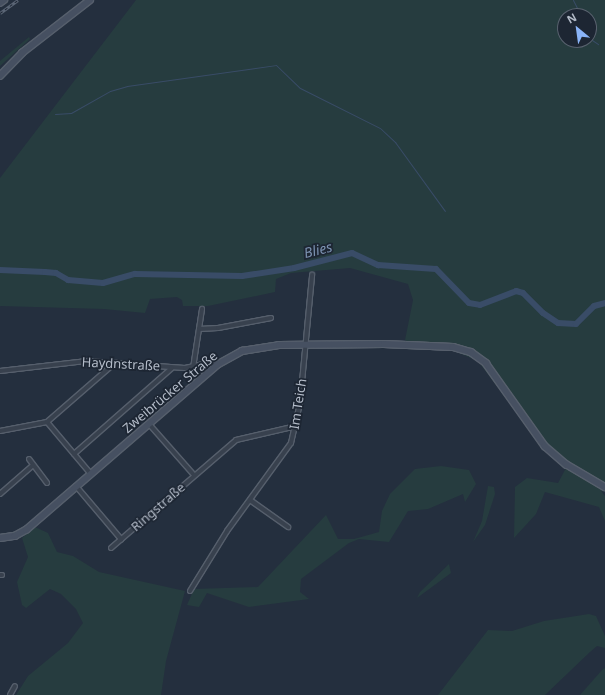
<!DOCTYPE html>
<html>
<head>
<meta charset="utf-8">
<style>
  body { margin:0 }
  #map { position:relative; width:605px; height:695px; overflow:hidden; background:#242f3e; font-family:"Noto Sans",sans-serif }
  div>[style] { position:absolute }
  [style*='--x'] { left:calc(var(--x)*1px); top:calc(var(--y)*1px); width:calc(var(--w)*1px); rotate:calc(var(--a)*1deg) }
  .green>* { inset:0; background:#263c3f }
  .stream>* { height:1px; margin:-0.5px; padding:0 0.5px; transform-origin:0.5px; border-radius:0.5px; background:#394c67 }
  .river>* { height:6px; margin:-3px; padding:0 3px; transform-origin:3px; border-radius:3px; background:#394c67 }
  .roads { filter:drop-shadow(1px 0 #565f6c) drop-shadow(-1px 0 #565f6c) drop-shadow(0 1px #565f6c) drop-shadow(0 -1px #565f6c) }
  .street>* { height:4px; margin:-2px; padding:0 2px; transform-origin:2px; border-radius:2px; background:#38414e }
  .secondary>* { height:5.5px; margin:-2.75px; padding:0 2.75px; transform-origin:2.75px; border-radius:2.75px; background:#465061 }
  .rail>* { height:2.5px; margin-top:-1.25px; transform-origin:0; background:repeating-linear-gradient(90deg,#1d2633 0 3px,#5a6575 0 6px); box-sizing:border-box; border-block:1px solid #5a6575 }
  span { translate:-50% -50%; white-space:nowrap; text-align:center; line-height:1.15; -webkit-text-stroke:3.5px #1d2633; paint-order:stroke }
  .street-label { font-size:13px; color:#b4bcc9 }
  .water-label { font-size:14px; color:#7c92b1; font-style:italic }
  .north { position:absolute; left:557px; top:8px; width:40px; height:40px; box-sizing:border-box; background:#1d2633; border:1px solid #59626f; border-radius:50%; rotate:331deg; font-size:11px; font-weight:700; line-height:16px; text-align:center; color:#b4bcc9 }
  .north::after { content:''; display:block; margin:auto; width:14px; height:18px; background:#8ab4f8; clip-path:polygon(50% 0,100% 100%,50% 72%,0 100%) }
</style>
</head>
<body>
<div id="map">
  <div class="green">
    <div style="clip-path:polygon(evenodd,136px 0,605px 0,605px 485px,566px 462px,546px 444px,475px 352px,475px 349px,408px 343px,405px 340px,413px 300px,408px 284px,350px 268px,291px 273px,276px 279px,275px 292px,208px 306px,183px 306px,182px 300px,177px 297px,150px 299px,145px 313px,104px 309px,0 306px,0 178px,136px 0,565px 16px,589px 16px,589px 40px,565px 40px,565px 16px)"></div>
    <div style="clip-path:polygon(29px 37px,30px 39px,0 66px,0 61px)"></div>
    <div style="clip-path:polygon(409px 346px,451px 349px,471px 354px,487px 368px,546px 448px,605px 489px,605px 492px,601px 491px,605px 496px,605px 521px,599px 507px,545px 492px,536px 514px,514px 538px,515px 487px,527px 478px,558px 483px,566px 468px,542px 447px,478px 361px,454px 351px)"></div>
    <div style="clip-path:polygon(441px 466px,469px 470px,476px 484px,465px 502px,463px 494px,428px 509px,408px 511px,389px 542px,359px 539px,349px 543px,301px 579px,300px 592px,309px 599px,249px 607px,207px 593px,199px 607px,187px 605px,194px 589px,258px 587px,326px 515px,338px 539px,354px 539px,379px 532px,382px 511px,390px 494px,415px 469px)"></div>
    <div style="clip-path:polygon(488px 486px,494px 487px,495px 494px,485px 525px,473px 542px,482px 521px)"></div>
    <div style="clip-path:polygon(35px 527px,48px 533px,57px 552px,73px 556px,99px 572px,185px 591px,166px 661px,161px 695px,16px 695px,28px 676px,68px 643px,83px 623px,76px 609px,61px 594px,50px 589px,26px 608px,22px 605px,17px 582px,28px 557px,22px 538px)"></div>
    <div style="clip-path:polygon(449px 564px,451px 573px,417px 598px,420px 592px)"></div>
    <div style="clip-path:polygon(589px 614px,596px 616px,605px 636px,605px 648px,597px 646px,590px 652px,545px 695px,438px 695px,488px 630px,512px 631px,544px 621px)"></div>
    <div style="clip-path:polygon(605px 668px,605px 695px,580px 695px,602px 670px)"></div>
  </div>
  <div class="stream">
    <div style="--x:573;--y:0;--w:18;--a:63"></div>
    <div style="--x:589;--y:38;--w:11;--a:34"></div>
    <div style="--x:55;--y:114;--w:16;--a:-4"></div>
    <div style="--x:71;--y:113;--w:45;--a:-29.4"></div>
    <div style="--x:110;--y:91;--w:18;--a:-16"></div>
    <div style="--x:127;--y:86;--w:150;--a:-8"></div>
    <div style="--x:276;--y:65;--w:33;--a:44"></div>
    <div style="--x:300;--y:88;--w:89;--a:26.6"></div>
    <div style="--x:380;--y:128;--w:21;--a:43"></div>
    <div style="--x:395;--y:142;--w:85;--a:54.1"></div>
  </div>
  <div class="river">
    <div style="--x:0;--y:270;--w:45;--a:2.5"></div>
    <div style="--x:45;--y:272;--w:11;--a:5"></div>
    <div style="--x:56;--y:273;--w:14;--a:30"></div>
    <div style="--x:68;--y:280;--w:35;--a:5"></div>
    <div style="--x:103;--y:283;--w:33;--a:-16"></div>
    <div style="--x:135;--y:274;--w:107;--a:1.1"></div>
    <div style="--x:242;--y:276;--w:53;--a:-8.7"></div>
    <div style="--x:294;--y:268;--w:60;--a:-14.5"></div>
    <div style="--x:352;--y:253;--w:29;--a:25"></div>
    <div style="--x:378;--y:265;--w:58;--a:3.9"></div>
    <div style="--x:436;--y:269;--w:47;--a:45.9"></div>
    <div style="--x:469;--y:303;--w:11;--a:10"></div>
    <div style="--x:480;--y:305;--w:39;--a:-21"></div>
    <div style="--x:516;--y:291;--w:7;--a:16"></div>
    <div style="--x:523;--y:293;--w:28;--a:45"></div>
    <div style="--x:543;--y:313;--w:18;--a:34"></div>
    <div style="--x:558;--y:323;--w:18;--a:3"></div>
    <div style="--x:576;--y:324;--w:25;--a:-45"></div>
    <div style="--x:594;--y:306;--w:11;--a:-15"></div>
  </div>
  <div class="roads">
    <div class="street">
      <div style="--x:199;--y:329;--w:19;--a:-3"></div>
      <div style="--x:218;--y:328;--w:54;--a:-10.7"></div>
      <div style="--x:193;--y:368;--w:60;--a:-81.3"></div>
      <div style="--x:0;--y:371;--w:88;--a:-6.6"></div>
      <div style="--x:87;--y:361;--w:98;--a:4.1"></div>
      <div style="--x:185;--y:368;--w:25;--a:-12"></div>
      <div style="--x:209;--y:363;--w:8;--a:14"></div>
      <div style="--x:47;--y:422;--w:68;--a:49.8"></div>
      <div style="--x:149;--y:424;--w:68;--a:48.6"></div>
      <div style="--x:0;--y:431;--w:48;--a:-10.8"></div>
      <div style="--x:47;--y:422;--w:91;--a:-41"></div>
      <div style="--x:74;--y:454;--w:130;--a:-41.3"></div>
      <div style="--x:29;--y:459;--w:30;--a:53"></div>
      <div style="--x:76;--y:486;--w:70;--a:49.7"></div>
      <div style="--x:0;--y:494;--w:43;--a:-41.2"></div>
      <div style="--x:250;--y:500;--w:47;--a:35.4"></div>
      <div style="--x:111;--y:548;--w:165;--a:-40.8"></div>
      <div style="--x:236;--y:440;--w:62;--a:-13.1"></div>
      <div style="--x:0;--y:575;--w:2;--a:0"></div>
      <div style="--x:190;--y:591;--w:70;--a:-58.3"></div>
      <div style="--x:227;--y:531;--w:109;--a:-54"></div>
      <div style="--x:291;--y:443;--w:41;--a:-77.3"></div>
      <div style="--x:300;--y:403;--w:129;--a:-84.6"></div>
      <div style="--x:10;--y:695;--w:10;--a:-61"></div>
    </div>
    <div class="secondary">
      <div style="--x:0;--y:3;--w:5;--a:-37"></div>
      <div style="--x:0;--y:76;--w:32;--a:-46"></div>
      <div style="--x:22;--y:53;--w:86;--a:-37.9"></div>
      <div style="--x:0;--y:538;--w:15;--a:-8"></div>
      <div style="--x:15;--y:536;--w:13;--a:-29"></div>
      <div style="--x:26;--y:530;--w:252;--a:-40.8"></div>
      <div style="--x:217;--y:365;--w:29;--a:-29"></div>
      <div style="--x:242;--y:351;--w:37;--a:-9"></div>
      <div style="--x:279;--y:345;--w:105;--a:-0.5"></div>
      <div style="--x:384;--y:344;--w:69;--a:2.5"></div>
      <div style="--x:453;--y:347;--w:19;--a:16"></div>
      <div style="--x:471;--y:352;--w:19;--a:36"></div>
      <div style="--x:486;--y:363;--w:102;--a:54.6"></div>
      <div style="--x:545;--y:446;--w:28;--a:41"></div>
      <div style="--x:566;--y:464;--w:45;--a:30.5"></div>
    </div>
  </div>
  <div class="rail">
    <div style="--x:0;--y:13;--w:22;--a:-36"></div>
  </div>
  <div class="street-label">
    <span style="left:121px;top:364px;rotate:3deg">Haydnstraße</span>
    <span style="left:170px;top:392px;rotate:-40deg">Zweibrücker Straße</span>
    <span style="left:298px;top:404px;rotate:-81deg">Im Teich</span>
    <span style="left:158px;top:507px;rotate:-41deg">Ringstraße</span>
  </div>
  <div class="water-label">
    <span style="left:318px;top:250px;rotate:-14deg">Blies</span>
  </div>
  <div class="north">N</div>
</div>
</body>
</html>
